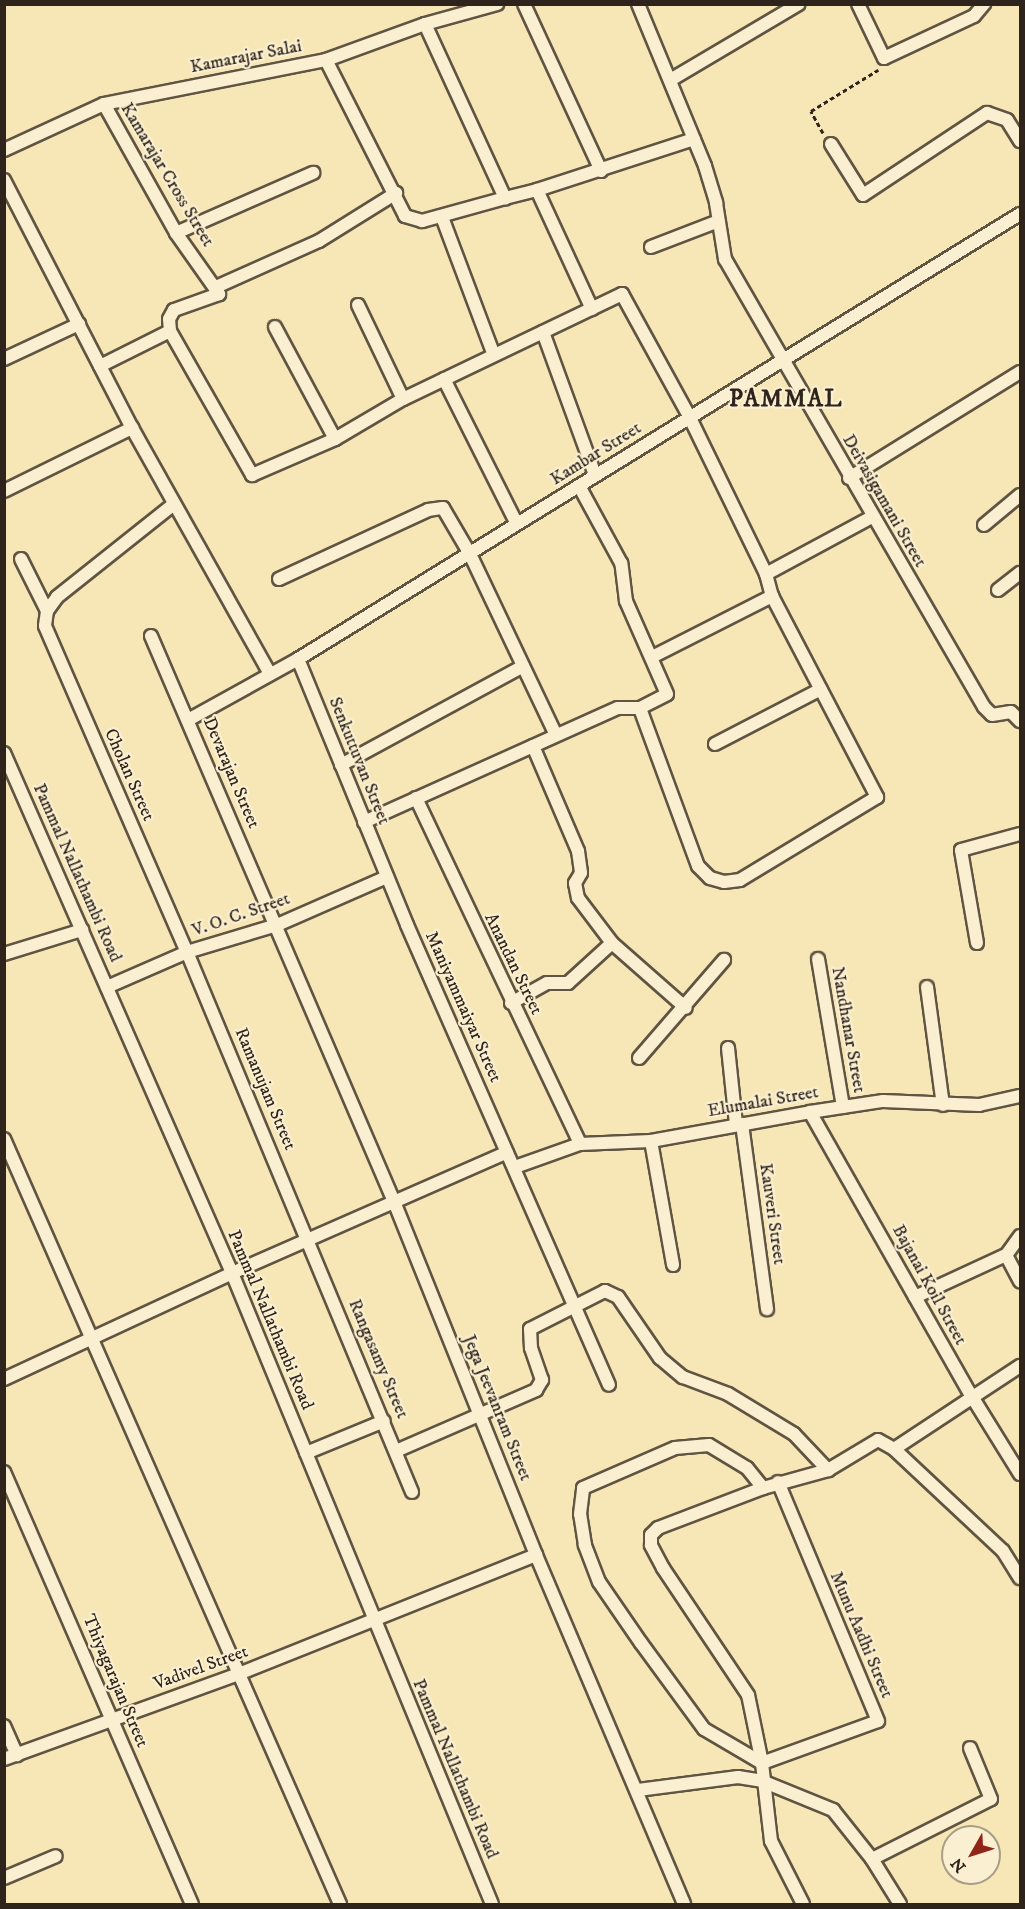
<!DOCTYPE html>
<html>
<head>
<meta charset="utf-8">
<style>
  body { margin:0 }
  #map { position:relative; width:1025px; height:1909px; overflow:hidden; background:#f7e6b6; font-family:"IM FELL DW Pica",serif }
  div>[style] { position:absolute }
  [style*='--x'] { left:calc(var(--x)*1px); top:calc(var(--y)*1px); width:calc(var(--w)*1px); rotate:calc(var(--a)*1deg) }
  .path>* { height:3px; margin-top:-1.5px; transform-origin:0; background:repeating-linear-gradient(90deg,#2e241c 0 4.5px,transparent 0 7.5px) }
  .roads { filter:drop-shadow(2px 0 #605442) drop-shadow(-2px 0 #605442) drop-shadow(0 2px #605442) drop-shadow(0 -2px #605442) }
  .street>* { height:12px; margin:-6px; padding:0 6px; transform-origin:6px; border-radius:6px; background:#faefd0 }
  span { translate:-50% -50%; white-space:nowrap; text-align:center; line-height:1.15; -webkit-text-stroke:4.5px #faefd0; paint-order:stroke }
  .street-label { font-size:18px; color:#2e241c }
  .district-label { font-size:24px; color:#2e241c; font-weight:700; letter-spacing:1.5px }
  .frame { position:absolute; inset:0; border:6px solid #2e241c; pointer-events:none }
  .north { position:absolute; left:941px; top:1825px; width:60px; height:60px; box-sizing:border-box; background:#faefd0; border:2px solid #a89e88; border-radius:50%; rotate:231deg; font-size:16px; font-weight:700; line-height:24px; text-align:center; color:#2e241c }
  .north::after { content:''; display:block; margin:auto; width:21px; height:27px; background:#8f2418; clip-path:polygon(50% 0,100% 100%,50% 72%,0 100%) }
</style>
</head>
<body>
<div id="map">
  <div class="path">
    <div style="--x:823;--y:133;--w:25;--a:-119"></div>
    <div style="--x:811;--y:111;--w:79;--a:-31.5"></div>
  </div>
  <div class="roads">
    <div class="street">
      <div style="--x:524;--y:4;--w:184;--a:65.2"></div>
      <div style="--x:638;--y:4;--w:175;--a:67.5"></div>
      <div style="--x:705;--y:166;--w:39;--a:73"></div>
      <div style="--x:716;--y:203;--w:57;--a:80.9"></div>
      <div style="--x:725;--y:259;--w:517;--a:59.97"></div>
      <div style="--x:984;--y:707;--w:11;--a:45"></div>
      <div style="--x:992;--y:715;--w:19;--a:-9"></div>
      <div style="--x:1011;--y:712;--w:13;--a:45"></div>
      <div style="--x:858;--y:4;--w:60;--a:64.3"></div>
      <div style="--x:884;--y:58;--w:99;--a:-25"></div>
      <div style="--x:974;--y:16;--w:16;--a:-50"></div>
      <div style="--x:425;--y:24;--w:192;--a:65.3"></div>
      <div style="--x:505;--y:198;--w:33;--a:-14"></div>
      <div style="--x:537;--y:190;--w:131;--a:65.2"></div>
      <div style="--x:326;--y:60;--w:175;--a:63.1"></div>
      <div style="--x:405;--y:216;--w:18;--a:16"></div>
      <div style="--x:422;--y:221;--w:86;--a:-15.5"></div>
      <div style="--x:672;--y:79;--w:147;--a:-30.6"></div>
      <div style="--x:104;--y:104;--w:148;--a:60.8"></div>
      <div style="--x:176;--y:233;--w:75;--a:54.8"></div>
      <div style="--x:219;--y:294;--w:48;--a:160.4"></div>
      <div style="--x:174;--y:310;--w:10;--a:119"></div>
      <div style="--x:169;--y:319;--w:12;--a:85"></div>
      <div style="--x:170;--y:331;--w:166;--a:60.3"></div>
      <div style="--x:252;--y:475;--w:90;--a:-23.4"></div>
      <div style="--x:335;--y:439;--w:79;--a:-30.5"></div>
      <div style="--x:403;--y:399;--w:243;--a:-25.6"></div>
      <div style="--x:622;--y:294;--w:139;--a:61.2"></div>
      <div style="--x:689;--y:416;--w:176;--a:64"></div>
      <div style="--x:766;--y:574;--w:23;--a:75"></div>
      <div style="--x:772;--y:596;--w:227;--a:62.4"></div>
      <div style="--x:877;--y:797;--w:160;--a:148.8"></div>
      <div style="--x:740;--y:880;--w:16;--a:173"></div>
      <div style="--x:724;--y:882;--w:15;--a:-164"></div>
      <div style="--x:710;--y:878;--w:17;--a:-135"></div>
      <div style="--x:698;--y:866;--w:168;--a:-110.2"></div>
      <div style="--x:831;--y:144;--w:60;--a:57.9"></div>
      <div style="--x:863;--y:195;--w:149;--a:-33.5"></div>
      <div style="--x:987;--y:113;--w:21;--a:19"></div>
      <div style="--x:1007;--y:120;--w:25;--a:58"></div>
      <div style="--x:4;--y:150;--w:110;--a:-24.7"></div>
      <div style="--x:104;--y:104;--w:226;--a:-11.2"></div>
      <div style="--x:326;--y:60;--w:105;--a:-20"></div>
      <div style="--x:425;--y:24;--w:75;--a:-15.5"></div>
      <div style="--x:4;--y:180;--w:279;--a:62.7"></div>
      <div style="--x:132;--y:428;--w:282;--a:60.7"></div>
      <div style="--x:537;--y:190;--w:165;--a:-18"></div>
      <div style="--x:442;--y:217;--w:147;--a:69.4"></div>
      <div style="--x:176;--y:233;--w:150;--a:-23.7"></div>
      <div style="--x:651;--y:247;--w:70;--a:-21"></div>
      <div style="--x:216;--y:287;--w:113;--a:-24.1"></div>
      <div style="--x:319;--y:241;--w:91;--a:-31.9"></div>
      <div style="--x:358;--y:305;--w:104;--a:64.4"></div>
      <div style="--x:275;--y:327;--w:127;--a:61.8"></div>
      <div style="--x:543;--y:332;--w:152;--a:70"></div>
      <div style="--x:4;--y:359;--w:83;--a:-25"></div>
      <div style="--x:100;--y:366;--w:78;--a:-26.6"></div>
      <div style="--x:444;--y:379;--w:162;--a:63.3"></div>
      <div style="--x:849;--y:478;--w:201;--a:-31.8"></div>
      <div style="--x:4;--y:491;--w:143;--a:-26.2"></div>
      <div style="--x:984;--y:525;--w:47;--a:-39.8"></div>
      <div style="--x:21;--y:559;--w:58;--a:63.4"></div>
      <div style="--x:766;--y:574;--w:120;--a:-28.3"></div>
      <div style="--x:279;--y:579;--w:164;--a:-24.8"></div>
      <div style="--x:428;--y:510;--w:15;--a:-8"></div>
      <div style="--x:443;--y:508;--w:53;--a:59.6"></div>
      <div style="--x:470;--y:554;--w:200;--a:64.6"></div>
      <div style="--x:998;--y:590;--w:28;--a:-38"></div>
      <div style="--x:47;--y:611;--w:15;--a:98"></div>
      <div style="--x:45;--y:626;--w:356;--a:66.5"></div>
      <div style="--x:187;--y:952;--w:585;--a:67.38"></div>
      <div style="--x:47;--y:611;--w:17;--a:-54"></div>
      <div style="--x:57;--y:597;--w:149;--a:-38.5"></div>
      <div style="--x:151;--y:636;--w:618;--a:66.75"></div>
      <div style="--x:395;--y:1204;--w:378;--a:68.1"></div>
      <div style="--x:536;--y:1555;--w:379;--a:67"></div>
      <div style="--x:652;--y:657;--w:135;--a:-26.9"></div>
      <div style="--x:298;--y:659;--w:287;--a:67.7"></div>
      <div style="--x:407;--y:925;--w:502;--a:66.29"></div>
      <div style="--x:188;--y:720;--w:126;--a:-29"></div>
      <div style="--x:298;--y:659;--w:848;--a:-31.65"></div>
      <div style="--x:715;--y:744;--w:119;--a:-27.4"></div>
      <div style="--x:533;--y:746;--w:114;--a:66.8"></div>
      <div style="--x:578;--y:851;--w:22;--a:82"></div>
      <div style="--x:581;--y:873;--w:12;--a:121"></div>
      <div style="--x:575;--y:883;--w:15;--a:79"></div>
      <div style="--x:578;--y:898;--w:56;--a:52.9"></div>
      <div style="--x:612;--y:943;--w:98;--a:41.3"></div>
      <div style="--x:4;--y:753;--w:568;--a:66.32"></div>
      <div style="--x:232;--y:1273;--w:682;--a:67.61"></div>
      <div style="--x:341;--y:765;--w:207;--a:-28.5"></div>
      <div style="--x:416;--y:798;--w:383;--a:64.6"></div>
      <div style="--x:364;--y:822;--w:278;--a:-24.2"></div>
      <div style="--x:618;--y:708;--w:22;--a:0"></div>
      <div style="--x:640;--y:708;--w:30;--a:-27"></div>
      <div style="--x:667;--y:694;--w:102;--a:-113.8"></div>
      <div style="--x:626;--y:601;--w:38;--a:-97"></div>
      <div style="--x:621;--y:563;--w:88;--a:-118.6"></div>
      <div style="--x:977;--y:943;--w:94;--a:-99.8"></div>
      <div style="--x:961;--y:850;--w:61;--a:-15.2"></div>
      <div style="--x:4;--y:954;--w:82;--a:-17.1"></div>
      <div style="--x:818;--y:959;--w:150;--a:80.4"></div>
      <div style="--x:107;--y:987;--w:87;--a:-23.6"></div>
      <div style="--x:187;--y:952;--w:94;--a:-16.7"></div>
      <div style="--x:277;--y:925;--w:120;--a:-23.6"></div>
      <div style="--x:927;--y:987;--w:119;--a:82.3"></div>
      <div style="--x:511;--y:1003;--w:41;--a:-29.1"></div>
      <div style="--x:547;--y:983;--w:21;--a:0"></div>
      <div style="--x:568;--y:983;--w:59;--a:-42.3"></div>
      <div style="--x:728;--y:1048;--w:76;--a:84"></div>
      <div style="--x:639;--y:1058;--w:130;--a:-49.1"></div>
      <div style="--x:810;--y:1112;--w:326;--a:60.4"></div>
      <div style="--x:971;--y:1395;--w:93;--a:58.2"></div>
      <div style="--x:742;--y:1124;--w:187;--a:82.3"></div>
      <div style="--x:4;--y:1139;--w:836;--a:66.29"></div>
      <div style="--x:651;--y:1141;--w:126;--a:79.9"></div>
      <div style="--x:515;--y:1167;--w:69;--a:-19.5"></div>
      <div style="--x:580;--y:1144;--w:71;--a:-2.4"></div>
      <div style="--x:651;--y:1141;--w:162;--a:-10.3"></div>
      <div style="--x:810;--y:1112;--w:74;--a:-8.6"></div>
      <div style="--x:883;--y:1101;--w:96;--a:2.4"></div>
      <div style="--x:979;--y:1105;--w:42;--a:-12.4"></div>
      <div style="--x:1020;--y:1236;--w:24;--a:126"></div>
      <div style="--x:1006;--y:1255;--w:30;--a:62"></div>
      <div style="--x:915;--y:1297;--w:100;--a:-24.8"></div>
      <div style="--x:4;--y:1379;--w:251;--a:-24.9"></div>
      <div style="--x:232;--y:1273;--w:300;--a:-23.7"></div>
      <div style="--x:894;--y:1449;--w:151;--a:-33.4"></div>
      <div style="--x:396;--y:1451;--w:153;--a:-23.5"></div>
      <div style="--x:536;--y:1390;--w:12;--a:-59"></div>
      <div style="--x:542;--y:1380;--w:34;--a:-109"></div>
      <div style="--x:531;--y:1348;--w:19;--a:-93"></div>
      <div style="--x:530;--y:1329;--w:84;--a:-26.9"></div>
      <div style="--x:605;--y:1291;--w:14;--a:25"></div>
      <div style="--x:618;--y:1297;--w:74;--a:55.5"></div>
      <div style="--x:660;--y:1358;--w:30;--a:40"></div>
      <div style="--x:683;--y:1377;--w:48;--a:20.7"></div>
      <div style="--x:728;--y:1394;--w:77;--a:31.2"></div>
      <div style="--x:794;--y:1434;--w:50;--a:46.6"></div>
      <div style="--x:306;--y:1453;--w:84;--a:-22.3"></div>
      <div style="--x:4;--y:1472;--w:471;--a:66.5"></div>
      <div style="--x:4;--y:1726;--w:32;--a:66"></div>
      <div style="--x:4;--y:1759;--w:252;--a:-19.9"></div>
      <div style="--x:241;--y:1673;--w:318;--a:-21.8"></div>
      <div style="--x:762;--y:1763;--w:67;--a:-149.6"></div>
      <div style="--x:704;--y:1729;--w:107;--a:-126.2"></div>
      <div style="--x:641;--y:1643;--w:74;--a:-124.5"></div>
      <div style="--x:599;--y:1582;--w:40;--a:-111"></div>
      <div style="--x:585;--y:1545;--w:31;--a:-99"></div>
      <div style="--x:580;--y:1514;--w:26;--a:-83"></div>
      <div style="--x:583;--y:1488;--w:100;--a:-23.5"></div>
      <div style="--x:675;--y:1448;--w:34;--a:-5"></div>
      <div style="--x:709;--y:1445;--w:44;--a:31.2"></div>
      <div style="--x:747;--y:1468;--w:26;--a:51"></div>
      <div style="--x:762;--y:1763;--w:123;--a:-19.9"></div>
      <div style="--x:878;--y:1721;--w:259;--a:-112.7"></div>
      <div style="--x:638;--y:1790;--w:101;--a:-7.4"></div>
      <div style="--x:738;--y:1777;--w:24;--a:9"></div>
      <div style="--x:762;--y:1781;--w:77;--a:22.2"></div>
      <div style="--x:833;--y:1810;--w:63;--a:51.5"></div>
      <div style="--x:872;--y:1859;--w:53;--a:58.1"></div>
      <div style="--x:872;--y:1859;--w:133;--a:-26.8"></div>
      <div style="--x:991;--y:1799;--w:55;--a:-112.4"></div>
      <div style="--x:4;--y:1878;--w:56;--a:-22.9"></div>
      <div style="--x:803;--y:1904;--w:71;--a:-116.9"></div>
      <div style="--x:771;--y:1841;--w:79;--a:-96.6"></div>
      <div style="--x:762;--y:1763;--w:69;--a:-101.6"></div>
      <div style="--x:748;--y:1695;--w:153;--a:-123.8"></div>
      <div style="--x:663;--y:1568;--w:26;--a:-118"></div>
      <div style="--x:651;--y:1545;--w:10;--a:-90"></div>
      <div style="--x:651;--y:1535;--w:10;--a:-45"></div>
      <div style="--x:658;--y:1528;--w:112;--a:-20.9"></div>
      <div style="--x:763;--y:1488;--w:67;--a:-15.5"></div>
      <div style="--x:828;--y:1470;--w:58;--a:-31"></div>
      <div style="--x:878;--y:1440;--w:18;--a:29"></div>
      <div style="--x:894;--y:1449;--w:149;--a:43.1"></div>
      <div style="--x:1003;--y:1551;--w:32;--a:58"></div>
    </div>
  </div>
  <div class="street-label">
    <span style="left:246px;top:57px;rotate:-11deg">Kamarajar Salai</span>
    <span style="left:167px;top:175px;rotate:59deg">Kamarajar Cross Street</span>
    <span style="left:596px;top:454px;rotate:-32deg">Kambar Street</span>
    <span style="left:884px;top:501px;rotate:60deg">Deivasigamani Street</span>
    <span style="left:359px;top:761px;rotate:68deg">Senkuttuvan Street</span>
    <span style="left:231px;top:773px;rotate:67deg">Devarajan Street</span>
    <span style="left:129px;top:775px;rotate:66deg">Cholan Street</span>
    <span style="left:77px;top:873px;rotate:66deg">Pammal Nallathambi Road</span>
    <span style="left:241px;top:915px;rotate:-19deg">V. O. C. Street</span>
    <span style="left:513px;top:964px;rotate:64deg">Anandan Street</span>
    <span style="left:463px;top:1007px;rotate:66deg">Maniyammaiyar Street</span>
    <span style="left:848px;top:1030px;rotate:80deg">Nandhanar Street</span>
    <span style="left:265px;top:1089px;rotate:67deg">Ramanujam Street</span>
    <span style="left:763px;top:1102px;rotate:-10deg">Elumalai Street</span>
    <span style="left:772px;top:1214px;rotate:82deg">Kauveri Street</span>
    <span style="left:929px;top:1285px;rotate:61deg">Bajanai Koil Street</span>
    <span style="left:270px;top:1320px;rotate:67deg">Pammal Nallathambi Road</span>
    <span style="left:378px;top:1359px;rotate:67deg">Rangasamy Street</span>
    <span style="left:497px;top:1408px;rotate:68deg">Jega Jeevanram Street</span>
    <span style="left:861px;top:1635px;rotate:67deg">Munu Aadhi Street</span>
    <span style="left:201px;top:1668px;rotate:-20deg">Vadivel Street</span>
    <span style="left:115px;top:1681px;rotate:67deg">Thiyagarajan Street</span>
    <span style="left:455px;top:1769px;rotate:67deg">Pammal Nallathambi Road</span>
  </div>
  <div class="district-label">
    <span style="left:786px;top:400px">PAMMAL</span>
  </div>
  <div class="frame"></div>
  <div class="north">N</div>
</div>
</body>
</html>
